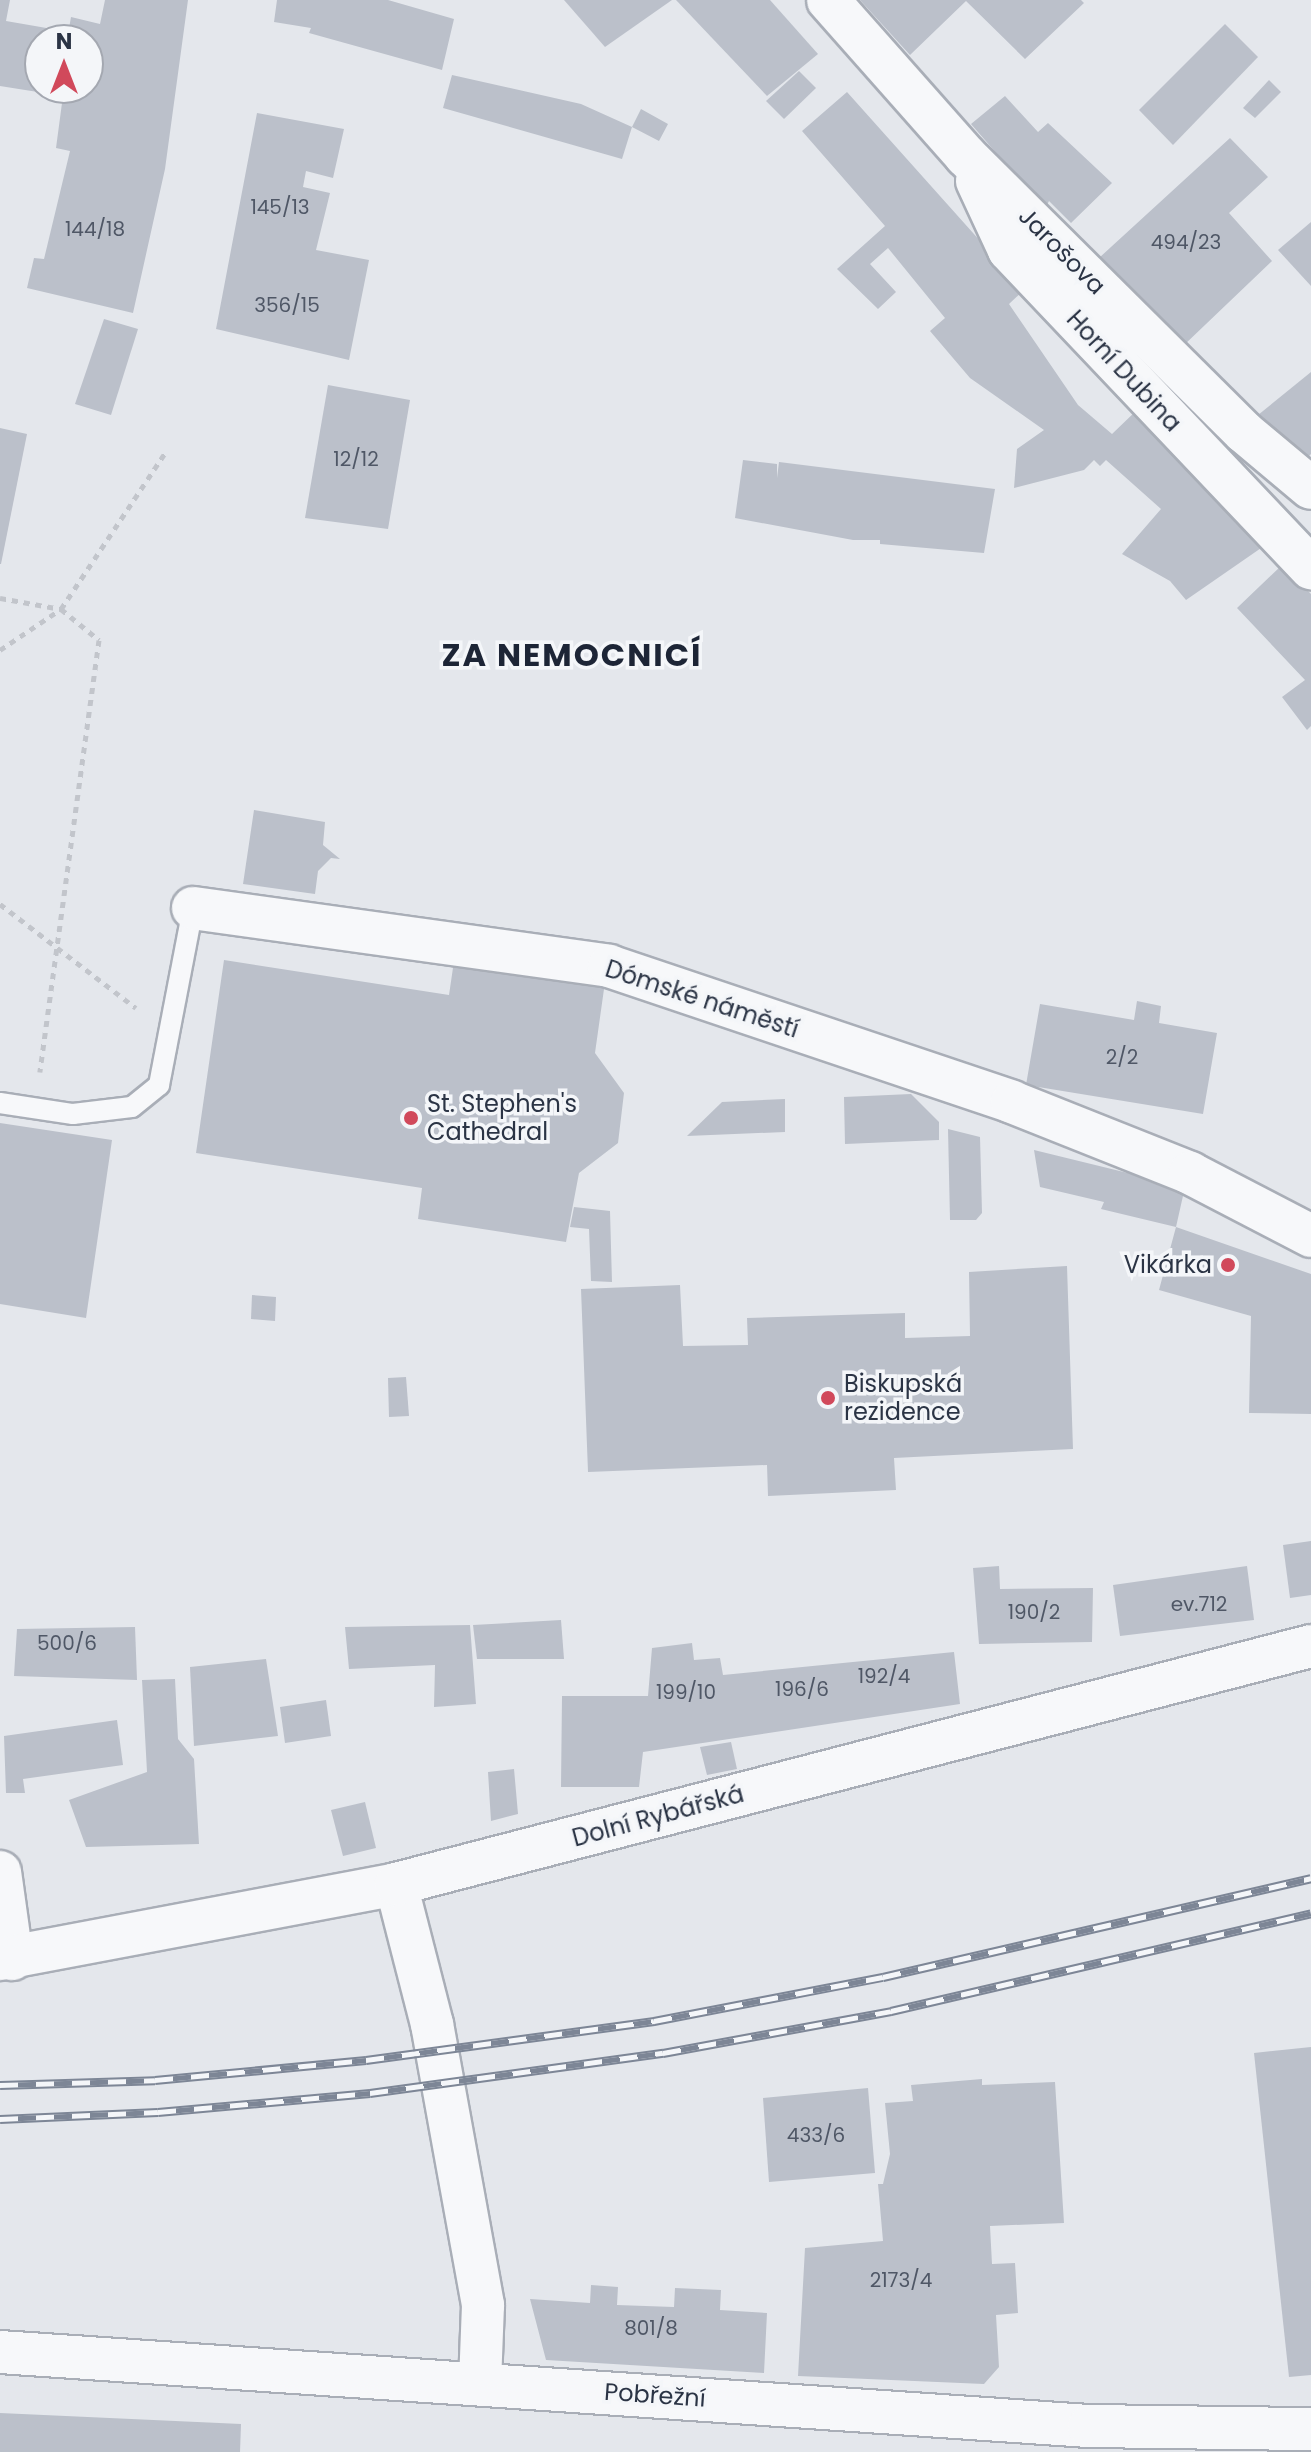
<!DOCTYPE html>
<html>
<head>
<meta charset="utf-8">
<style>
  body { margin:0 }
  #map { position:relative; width:1311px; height:2452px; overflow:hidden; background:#e4e7ec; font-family:Poppins,sans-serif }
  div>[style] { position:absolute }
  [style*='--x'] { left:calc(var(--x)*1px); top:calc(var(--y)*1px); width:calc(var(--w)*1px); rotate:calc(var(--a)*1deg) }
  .building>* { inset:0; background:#bbc0ca }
  .path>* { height:5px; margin-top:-2.5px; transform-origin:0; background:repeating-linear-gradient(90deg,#c2c5cb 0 6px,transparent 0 12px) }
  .roads { filter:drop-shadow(2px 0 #a9aeb7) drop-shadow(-2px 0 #a9aeb7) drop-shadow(0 2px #a9aeb7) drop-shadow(0 -2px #a9aeb7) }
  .lane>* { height:20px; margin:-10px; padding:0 10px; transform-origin:10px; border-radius:10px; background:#f7f8fa }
  .street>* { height:42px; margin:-21px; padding:0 21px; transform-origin:21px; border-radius:21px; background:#f7f8fa }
  .rail>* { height:9px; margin-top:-4.5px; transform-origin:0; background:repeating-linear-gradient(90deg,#f4f6f9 0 18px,#7d8696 0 36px); box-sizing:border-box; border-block:2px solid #7d8696 }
  .dots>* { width:22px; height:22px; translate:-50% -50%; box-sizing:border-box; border:4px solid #f4f6f9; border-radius:50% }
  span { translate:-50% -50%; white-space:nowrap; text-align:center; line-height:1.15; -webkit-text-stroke:7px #f4f6f9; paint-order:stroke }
  .number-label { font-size:20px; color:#4f5766 }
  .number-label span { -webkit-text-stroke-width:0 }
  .street-label { font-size:24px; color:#2b3445 }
  .poi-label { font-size:24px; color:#2b3445 }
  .left { translate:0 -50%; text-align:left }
  .right { translate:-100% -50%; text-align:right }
  .district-label { font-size:32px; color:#1d2536; font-weight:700; letter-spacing:2px }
  .north { position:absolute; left:24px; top:24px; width:80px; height:80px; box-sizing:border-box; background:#f4f6f9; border:2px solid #a4a8b1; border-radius:50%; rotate:0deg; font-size:22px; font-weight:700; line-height:32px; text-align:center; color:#2b3445 }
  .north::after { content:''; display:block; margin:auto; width:28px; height:36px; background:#d1495b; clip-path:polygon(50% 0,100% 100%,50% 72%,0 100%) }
</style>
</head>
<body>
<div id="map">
  <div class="building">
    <div style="clip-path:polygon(0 0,10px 0,6px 21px,58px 30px,65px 40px,40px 40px,44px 93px,0 86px)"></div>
    <div style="clip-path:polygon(105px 0,188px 0,165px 169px,133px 313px,27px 288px,34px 258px,44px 259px,70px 151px,56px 148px,64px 88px,88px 88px,88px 40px,67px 40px,71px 17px,100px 24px)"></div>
    <div style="clip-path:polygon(277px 0,388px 0,454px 19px,442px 70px,309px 33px,311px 28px,274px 22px)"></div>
    <div style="clip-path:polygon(564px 0,672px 0,605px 47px)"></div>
    <div style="clip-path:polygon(676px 0,770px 0,818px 54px,767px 96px)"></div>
    <div style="clip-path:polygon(860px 0,1081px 0,1084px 3px,1025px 59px,966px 1px,910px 55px)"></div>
    <div style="clip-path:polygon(1225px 24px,1258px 57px,1173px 145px,1139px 110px)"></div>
    <div style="clip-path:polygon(799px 71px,816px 88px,784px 119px,766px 101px)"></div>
    <div style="clip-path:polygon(452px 75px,581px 104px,632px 127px,641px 109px,668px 124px,659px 141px,632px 127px,622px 159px,443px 108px)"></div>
    <div style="clip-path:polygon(1269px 80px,1281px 92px,1255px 118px,1243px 108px)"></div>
    <div style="clip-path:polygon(847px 92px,1024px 290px,1009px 304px,1078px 405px,1112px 434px,1138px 409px,1264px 546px,1186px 600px,1170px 581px,1122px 554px,1161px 509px,1106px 460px,1100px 466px,1094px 460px,1084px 470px,1014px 488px,1017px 449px,1044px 430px,970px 378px,930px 331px,945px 318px,888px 248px,870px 264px,896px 292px,878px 309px,837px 269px,885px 226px,802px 131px)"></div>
    <div style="clip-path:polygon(1005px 96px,1038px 132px,1048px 123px,1112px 183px,1071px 223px,1049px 201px,1045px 209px,971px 124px)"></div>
    <div style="clip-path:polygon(257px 113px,344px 129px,333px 178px,306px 171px,303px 187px,330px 193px,316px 250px,369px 260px,349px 360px,216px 329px)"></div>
    <div style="clip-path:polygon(1230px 138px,1268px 177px,1229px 213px,1272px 261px,1183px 346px,1099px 258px)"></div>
    <div style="clip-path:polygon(1311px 222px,1311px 286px,1278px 250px)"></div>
    <div style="clip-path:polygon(104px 319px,138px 329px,111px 415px,75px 404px)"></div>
    <div style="clip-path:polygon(1311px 372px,1311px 454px,1305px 460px,1258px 415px)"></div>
    <div style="clip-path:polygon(328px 385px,410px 400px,388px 529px,305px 518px)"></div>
    <div style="clip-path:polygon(0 428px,27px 434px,1px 564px,0 564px)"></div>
    <div style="clip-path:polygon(743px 460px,777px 464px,777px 478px,779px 462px,995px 489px,984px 553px,880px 544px,880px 540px,853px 540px,735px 518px)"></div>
    <div style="clip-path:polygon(1282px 565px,1311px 594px,1311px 726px,1307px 730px,1282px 697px,1305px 680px,1237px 608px)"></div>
    <div style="clip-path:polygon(254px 810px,325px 822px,323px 845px,340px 859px,331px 858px,318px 871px,315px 894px,243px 884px)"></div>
    <div style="clip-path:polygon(224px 960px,449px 995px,454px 961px,605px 982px,595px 1053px,624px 1093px,618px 1143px,579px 1173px,566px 1242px,418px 1219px,422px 1188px,196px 1153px)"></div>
    <div style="clip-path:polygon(1137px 1001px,1161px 1006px,1159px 1023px,1217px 1033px,1203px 1114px,1026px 1085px,1040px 1004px,1134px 1020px)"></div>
    <div style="clip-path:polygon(911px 1094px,939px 1122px,939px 1140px,845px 1144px,844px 1097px)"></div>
    <div style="clip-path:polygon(785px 1099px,785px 1132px,687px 1136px,722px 1102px)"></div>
    <div style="clip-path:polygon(0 1123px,112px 1140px,86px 1318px,0 1304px)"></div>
    <div style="clip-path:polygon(948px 1129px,980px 1137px,982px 1213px,976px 1220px,950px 1220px)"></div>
    <div style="clip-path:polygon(1034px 1150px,1185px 1187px,1176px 1227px,1101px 1209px,1104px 1202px,1040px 1187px)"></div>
    <div style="clip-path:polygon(574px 1207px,610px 1211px,612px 1282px,591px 1281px,589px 1229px,570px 1227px)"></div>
    <div style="clip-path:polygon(1176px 1227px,1311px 1274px,1311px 1414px,1249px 1413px,1251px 1316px,1159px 1290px)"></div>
    <div style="clip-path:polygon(1067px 1266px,1073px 1449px,894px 1458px,896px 1490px,768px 1496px,767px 1465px,588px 1472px,581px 1289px,680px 1285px,683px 1346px,748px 1345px,747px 1318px,905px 1313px,905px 1338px,970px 1336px,969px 1272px)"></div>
    <div style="clip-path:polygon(252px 1295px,276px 1297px,275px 1321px,251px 1319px)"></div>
    <div style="clip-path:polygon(406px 1377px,409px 1416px,389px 1417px,388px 1378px)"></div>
    <div style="clip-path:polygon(1311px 1541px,1311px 1595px,1290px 1598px,1283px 1545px)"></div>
    <div style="clip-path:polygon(999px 1566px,1000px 1589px,1093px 1588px,1092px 1642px,979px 1644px,973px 1568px)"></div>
    <div style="clip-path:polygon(1247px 1566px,1254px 1620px,1120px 1636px,1113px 1585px)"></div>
    <div style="clip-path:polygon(561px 1620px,564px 1659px,477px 1659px,473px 1625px)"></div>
    <div style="clip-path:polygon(470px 1625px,476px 1704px,434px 1707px,435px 1665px,349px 1669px,345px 1627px)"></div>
    <div style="clip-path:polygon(135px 1627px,137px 1680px,14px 1676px,17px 1629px)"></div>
    <div style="clip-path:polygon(692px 1643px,694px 1660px,720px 1658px,723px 1675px,954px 1652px,960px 1704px,643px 1752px,639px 1787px,561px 1787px,562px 1696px,648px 1696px,652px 1648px)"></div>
    <div style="clip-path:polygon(266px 1659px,278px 1736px,194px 1746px,190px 1667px)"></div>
    <div style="clip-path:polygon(175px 1679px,178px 1739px,194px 1759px,199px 1844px,86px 1847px,69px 1800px,147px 1772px,142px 1680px)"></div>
    <div style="clip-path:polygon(326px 1700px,331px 1736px,285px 1743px,280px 1707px)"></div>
    <div style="clip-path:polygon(117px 1720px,123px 1765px,23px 1779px,25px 1793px,6px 1793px,4px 1736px)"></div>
    <div style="clip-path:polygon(731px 1742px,737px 1769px,707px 1775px,700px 1747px)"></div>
    <div style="clip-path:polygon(514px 1769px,518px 1814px,491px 1821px,488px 1772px)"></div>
    <div style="clip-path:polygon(365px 1802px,376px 1848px,343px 1856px,331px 1810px)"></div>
    <div style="clip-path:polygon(1311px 2047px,1311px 2375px,1289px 2377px,1254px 2053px)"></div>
    <div style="clip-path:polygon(982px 2079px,982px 2085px,1055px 2082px,1064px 2223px,990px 2226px,992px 2264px,1015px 2263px,1018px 2313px,996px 2315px,999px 2367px,984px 2384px,798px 2376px,805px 2248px,883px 2241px,878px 2184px,883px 2184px,890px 2154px,885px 2103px,913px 2101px,911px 2085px)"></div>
    <div style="clip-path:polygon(868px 2088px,875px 2173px,769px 2182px,763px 2098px)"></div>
    <div style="clip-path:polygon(591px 2285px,618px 2287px,617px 2305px,674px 2307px,675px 2288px,721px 2290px,720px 2310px,767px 2313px,764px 2373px,546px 2360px,530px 2299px,590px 2303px)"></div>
    <div style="clip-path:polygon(0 2413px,241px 2424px,240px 2452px,0 2452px)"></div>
  </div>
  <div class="path">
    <div style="--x:0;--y:598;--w:62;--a:10.2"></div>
    <div style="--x:61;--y:609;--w:49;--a:39.2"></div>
    <div style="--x:99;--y:640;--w:436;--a:97.8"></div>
    <div style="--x:0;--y:650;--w:73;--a:-33.9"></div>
    <div style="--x:61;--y:609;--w:187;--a:-56.3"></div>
    <div style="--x:0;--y:904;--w:171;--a:37.4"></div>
  </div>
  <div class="roads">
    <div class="lane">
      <div style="--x:0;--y:1103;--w:74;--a:8.6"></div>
      <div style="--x:73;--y:1114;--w:59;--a:-6.8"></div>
      <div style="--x:132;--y:1107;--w:35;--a:-39"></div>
      <div style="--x:159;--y:1085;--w:180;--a:-79.1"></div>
    </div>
    <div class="street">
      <div style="--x:828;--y:0;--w:207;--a:48.5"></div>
      <div style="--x:965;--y:155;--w:393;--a:44.8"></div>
      <div style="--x:1244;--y:432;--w:87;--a:39.9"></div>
      <div style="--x:977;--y:181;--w:76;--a:65.1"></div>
      <div style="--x:1009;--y:250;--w:439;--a:46.5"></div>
      <div style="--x:193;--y:908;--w:420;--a:7.9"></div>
      <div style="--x:609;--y:966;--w:425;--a:18.6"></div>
      <div style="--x:1012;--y:1102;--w:192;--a:21.7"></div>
      <div style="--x:1190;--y:1173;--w:136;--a:27.5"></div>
      <div style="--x:0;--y:1872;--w:88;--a:82.1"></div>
      <div style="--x:396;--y:1884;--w:145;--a:75.6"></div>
      <div style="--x:432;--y:2024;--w:286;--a:79.7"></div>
      <div style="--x:483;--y:2305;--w:77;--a:92.2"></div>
      <div style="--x:0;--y:1959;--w:403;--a:-10.7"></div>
      <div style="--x:396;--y:1884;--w:945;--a:-14.58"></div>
      <div style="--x:0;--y:2352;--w:1092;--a:3.89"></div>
      <div style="--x:1089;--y:2426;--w:222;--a:0.8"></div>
    </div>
  </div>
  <div class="rail">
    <div style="--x:0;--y:2085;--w:155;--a:-1.8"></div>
    <div style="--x:155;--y:2080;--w:212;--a:-5.4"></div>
    <div style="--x:366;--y:2060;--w:291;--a:-7.7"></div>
    <div style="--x:654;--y:2021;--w:233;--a:-10.9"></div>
    <div style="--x:883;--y:1977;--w:439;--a:-13"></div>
    <div style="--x:0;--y:2119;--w:158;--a:-2.5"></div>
    <div style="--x:158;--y:2112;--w:213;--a:-5.1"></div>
    <div style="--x:370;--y:2093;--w:296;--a:-7.8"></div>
    <div style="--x:663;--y:2053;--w:232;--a:-10.4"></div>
    <div style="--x:891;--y:2011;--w:431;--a:-13.1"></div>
  </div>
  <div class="dots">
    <div style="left:411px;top:1118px;background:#d1495b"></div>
    <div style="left:1228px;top:1265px;background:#d1495b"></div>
    <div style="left:828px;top:1398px;background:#d1495b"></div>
  </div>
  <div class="number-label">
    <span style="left:280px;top:207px">145/13</span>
    <span style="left:95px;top:229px">144/18</span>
    <span style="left:1186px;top:242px">494/23</span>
    <span style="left:287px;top:305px">356/15</span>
    <span style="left:356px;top:459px">12/12</span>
    <span style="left:1122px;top:1057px">2/2</span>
    <span style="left:1199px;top:1604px">ev.712</span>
    <span style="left:1034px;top:1612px">190/2</span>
    <span style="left:67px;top:1643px">500/6</span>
    <span style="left:884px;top:1676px">192/4</span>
    <span style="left:802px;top:1689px">196/6</span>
    <span style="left:686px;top:1692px">199/10</span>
    <span style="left:816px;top:2135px">433/6</span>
    <span style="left:901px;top:2280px">2173/4</span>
    <span style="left:651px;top:2328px">801/8</span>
  </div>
  <div class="street-label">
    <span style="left:1062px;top:251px;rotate:45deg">Jarošova</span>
    <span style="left:1124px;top:371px;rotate:47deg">Horní Dubina</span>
    <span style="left:702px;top:999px;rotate:18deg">Dómské náměstí</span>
    <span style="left:658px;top:1816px;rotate:-15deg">Dolní Rybářská</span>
    <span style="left:655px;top:2395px;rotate:4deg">Pobřežní</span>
  </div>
  <div class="poi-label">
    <span class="left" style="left:427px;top:1118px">St. Stephen's<br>Cathedral</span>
    <span class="right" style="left:1212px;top:1265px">Vikárka</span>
    <span class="left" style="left:844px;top:1398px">Biskupská<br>rezidence</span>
  </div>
  <div class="district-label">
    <span style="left:572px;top:655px">ZA NEMOCNICÍ</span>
  </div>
  <div class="north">N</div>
</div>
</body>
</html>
